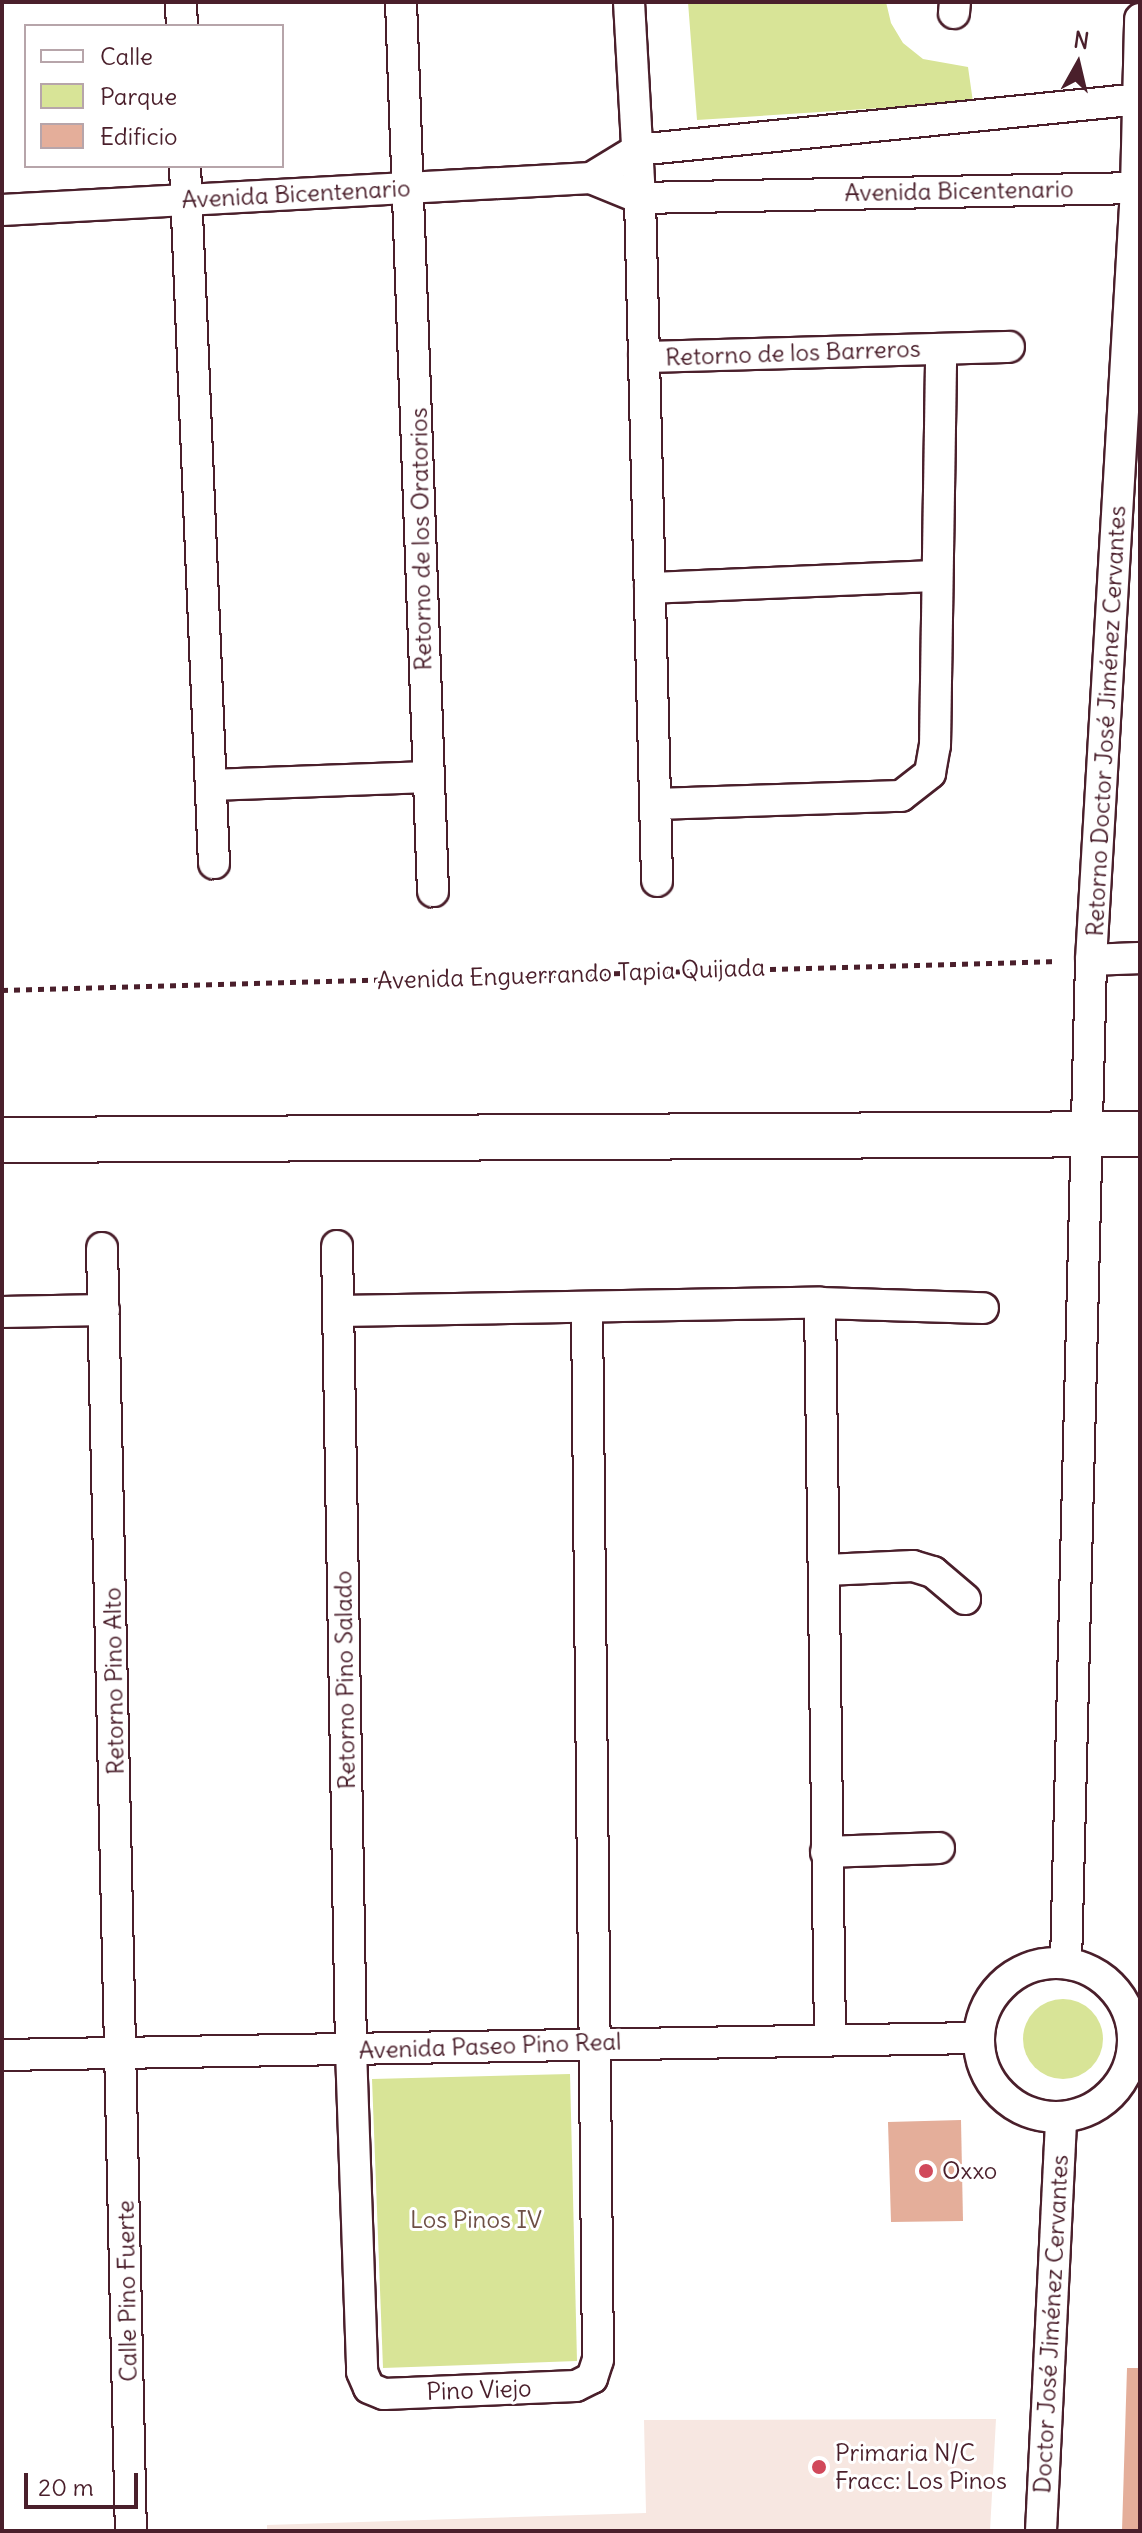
<!DOCTYPE html>
<html>
<head>
<meta charset="utf-8">
<style>
  body { margin:0 }
  #map { position:relative; width:1142px; height:2533px; overflow:hidden; background:#fff; font-family:Delius,sans-serif }
  div>[style] { position:absolute }
  [style*='--x'] { left:calc(var(--x)*1px); top:calc(var(--y)*1px); width:calc(var(--w)*1px); rotate:calc(var(--a)*1deg) }
  .built>* { inset:0; background:#f7e7e1 }
  .green>* { inset:0; background:#d8e497 }
  .round { border-radius:50% }
  .building>* { inset:0; background:#e4ae9a }
  .path>* { height:5px; margin-top:-2.5px; transform-origin:0; background:repeating-linear-gradient(90deg,#4a1f2b 0 6px,transparent 0 12px) }
  .roads { filter:drop-shadow(2px 0 #4a1f2b) drop-shadow(-2px 0 #4a1f2b) drop-shadow(0 2px #4a1f2b) drop-shadow(0 -2px #4a1f2b) }
  .street>* { height:30px; margin:-15px; padding:0 15px; transform-origin:15px; border-radius:15px; background:#fff }
  .street>.ring { margin:-15px; padding:0; box-sizing:content-box; background:none; border:30px solid #fff; border-radius:50% }
  .secondary>* { height:44px; margin:-22px; padding:0 22px; transform-origin:22px; border-radius:22px; background:#fff }
  .dots>* { width:22px; height:22px; translate:-50% -50%; box-sizing:border-box; border:4px solid #fff; border-radius:50% }
  span { translate:-50% -50%; white-space:nowrap; text-align:center; line-height:1.15; -webkit-text-stroke:6px #fff; paint-order:stroke }
  .street-label { font-size:24px; color:#4a1f2b }
  .poi-label { font-size:24px; color:#4a1f2b }
  .left { translate:0 -50%; text-align:left }
  .park-label { font-size:24px; color:#6e5046 }
  .frame { position:absolute; inset:0; border:4px solid #4a1f2b; pointer-events:none }
  .legend { position:absolute; left:24px; top:24px; width:260px; height:144px; box-sizing:border-box; background:#fff; border:2px solid #b7a5aa; margin:0; padding:10px 14px; list-style:none; font-size:24px; color:#4a1f2b }
  .legend li { display:flex; align-items:center; gap:16px; height:40px }
  .legend b { width:40px; border:2px solid #b7a5aa }
  .north { position:absolute; left:1038px; top:24px; width:80px; height:80px; -webkit-text-stroke:6px #fff; paint-order:stroke; rotate:8deg; font-size:22px; font-weight:700; line-height:32px; text-align:center; color:#4a1f2b }
  .north::after { content:''; display:block; margin:auto; width:28px; height:36px; background:#4a1f2b; clip-path:polygon(50% 0,100% 100%,50% 72%,0 100%) }
  .scale { position:absolute; left:24px; top:2473px; width:114px; height:36px; box-sizing:border-box; border:4px solid #4a1f2b; border-top:0; padding-left:10px; font-size:24px; line-height:28px; white-space:nowrap; color:#4a1f2b; -webkit-text-stroke:6px #fff; paint-order:stroke }
</style>
</head>
<body>
<div id="map">
  <div class="built">
    <div style="clip-path:polygon(996px 2419px,990px 2531px,267px 2531px,267px 2525px,646px 2513px,644px 2420px)"></div>
  </div>
  <div class="green">
    <div style="clip-path:polygon(688px 2px,886px 2px,891px 23px,903px 43px,923px 59px,968px 67px,973px 102px,697px 120px)"></div>
    <div class="round" style="left:1023px;top:1999px;width:80px;height:80px"></div>
    <div style="clip-path:polygon(570px 2074px,577px 2361px,383px 2368px,372px 2079px)"></div>
  </div>
  <div class="building">
    <div style="clip-path:polygon(961px 2120px,963px 2221px,891px 2222px,888px 2122px)"></div>
    <div style="clip-path:polygon(1127px 2368px,1140px 2368px,1140px 2531px,1122px 2531px)"></div>
  </div>
  <div class="path">
    <div style="--x:2;--y:990;--w:1056;--a:-1.57"></div>
  </div>
  <div class="roads">
    <div class="street">
      <div style="--x:181;--y:2;--w:24;--a:88"></div>
      <div style="--x:401;--y:2;--w:890;--a:87.94"></div>
      <div style="--x:629;--y:2;--w:196;--a:86.8"></div>
      <div style="--x:640;--y:198;--w:683;--a:88.57"></div>
      <div style="--x:954;--y:13;--w:11;--a:-85"></div>
      <div style="--x:185;--y:166;--w:698;--a:87.62"></div>
      <div style="--x:591;--y:178;--w:54;--a:-31.3"></div>
      <div style="--x:637;--y:150;--w:506;--a:-5.79"></div>
      <div style="--x:2;--y:210;--w:590;--a:-3.11"></div>
      <div style="--x:591;--y:178;--w:53;--a:22.2"></div>
      <div style="--x:640;--y:198;--w:500;--a:-1.15"></div>
      <div style="--x:644;--y:357;--w:365;--a:-1.6"></div>
      <div style="--x:650;--y:588;--w:287;--a:-2.4"></div>
      <div style="--x:212;--y:785;--w:215;--a:-2.1"></div>
      <div style="--x:656;--y:804;--w:245;--a:-1.9"></div>
      <div style="--x:901;--y:796;--w:37;--a:-38"></div>
      <div style="--x:930;--y:773;--w:27;--a:-80"></div>
      <div style="--x:935;--y:746;--w:397;--a:-89.1"></div>
      <div style="--x:1091;--y:960;--w:49;--a:-2.3"></div>
      <div style="--x:337;--y:1246;--w:804;--a:89"></div>
      <div style="--x:351;--y:2050;--w:322;--a:88"></div>
      <div style="--x:362;--y:2372;--w:17;--a:66"></div>
      <div style="--x:369;--y:2388;--w:16;--a:22"></div>
      <div style="--x:384;--y:2394;--w:192;--a:-2.4"></div>
      <div style="--x:576;--y:2386;--w:18;--a:-27"></div>
      <div style="--x:592;--y:2378;--w:19;--a:-72"></div>
      <div style="--x:598;--y:2360;--w:1053;--a:-90.6"></div>
      <div style="--x:102;--y:1248;--w:1283;--a:88.71"></div>
      <div style="--x:820;--y:1303;--w:735;--a:89.22"></div>
      <div style="--x:339;--y:1311;--w:481;--a:-1"></div>
      <div style="--x:820;--y:1303;--w:163;--a:1.8"></div>
      <div style="--x:2;--y:1312;--w:102;--a:-1.1"></div>
      <div style="--x:826;--y:1570;--w:87;--a:-2.6"></div>
      <div style="--x:913;--y:1566;--w:21;--a:17"></div>
      <div style="--x:933;--y:1572;--w:42;--a:40.2"></div>
      <div style="--x:826;--y:1852;--w:113;--a:-2"></div>
      <div style="--x:1066;--y:1963;--w:1003;--a:-88.57"></div>
      <div style="--x:1091;--y:960;--w:773;--a:-86.66"></div>
      <div style="--x:1136;--y:188;--w:169;--a:-88.6"></div>
      <div class="ring" style="left:979px;top:1963px;width:124px;height:124px"></div>
      <div style="--x:2;--y:2055;--w:976;--a:-1"></div>
      <div style="--x:1041;--y:2531;--w:414;--a:-87.2"></div>
    </div>
    <div class="secondary">
      <div style="--x:2;--y:1140;--w:1138;--a:-0.3"></div>
    </div>
  </div>
  <div class="dots">
    <div style="left:926px;top:2171px;background:#d1495b"></div>
    <div style="left:819px;top:2467px;background:#d1495b"></div>
  </div>
  <div class="street-label">
    <span style="left:959px;top:191px;rotate:-1deg">Avenida Bicentenario</span>
    <span style="left:296px;top:194px;rotate:-3deg">Avenida Bicentenario</span>
    <span style="left:793px;top:353px;rotate:-2deg">Retorno de los Barreros</span>
    <span style="left:421px;top:539px;rotate:-91deg">Retorno de los Oratorios</span>
    <span style="left:1106px;top:721px;rotate:-87deg">Retorno Doctor José Jiménez Cervantes</span>
    <span style="left:571px;top:974px;rotate:-2deg">Avenida Enguerrando Tapia Quijada</span>
    <span style="left:345px;top:1680px;rotate:-91deg">Retorno Pino Salado</span>
    <span style="left:114px;top:1681px;rotate:-91deg">Retorno Pino Alto</span>
    <span style="left:490px;top:2046px;rotate:-2deg">Avenida Paseo Pino Real</span>
    <span style="left:127px;top:2291px;rotate:-91deg">Calle Pino Fuerte</span>
    <span style="left:1051px;top:2324px;rotate:-87deg">Doctor José Jiménez Cervantes</span>
    <span style="left:479px;top:2390px;rotate:-2deg">Pino Viejo</span>
  </div>
  <div class="poi-label">
    <span class="left" style="left:942px;top:2171px">Oxxo</span>
    <span class="left" style="left:835px;top:2467px">Primaria N/C<br>Fracc: Los Pinos</span>
  </div>
  <div class="park-label">
    <span style="left:476px;top:2220px">Los Pinos IV</span>
  </div>
  <div class="frame"></div>
  <ul class="legend">
  <li><b style="height:10px;background:#fff"></b>Calle</li>
  <li><b style="height:22px;background:#d8e497"></b>Parque</li>
  <li><b style="height:22px;background:#e4ae9a"></b>Edificio</li>
  </ul>
  <div class="north">N</div>
  <div class="scale">20 m</div>
</div>
</body>
</html>
